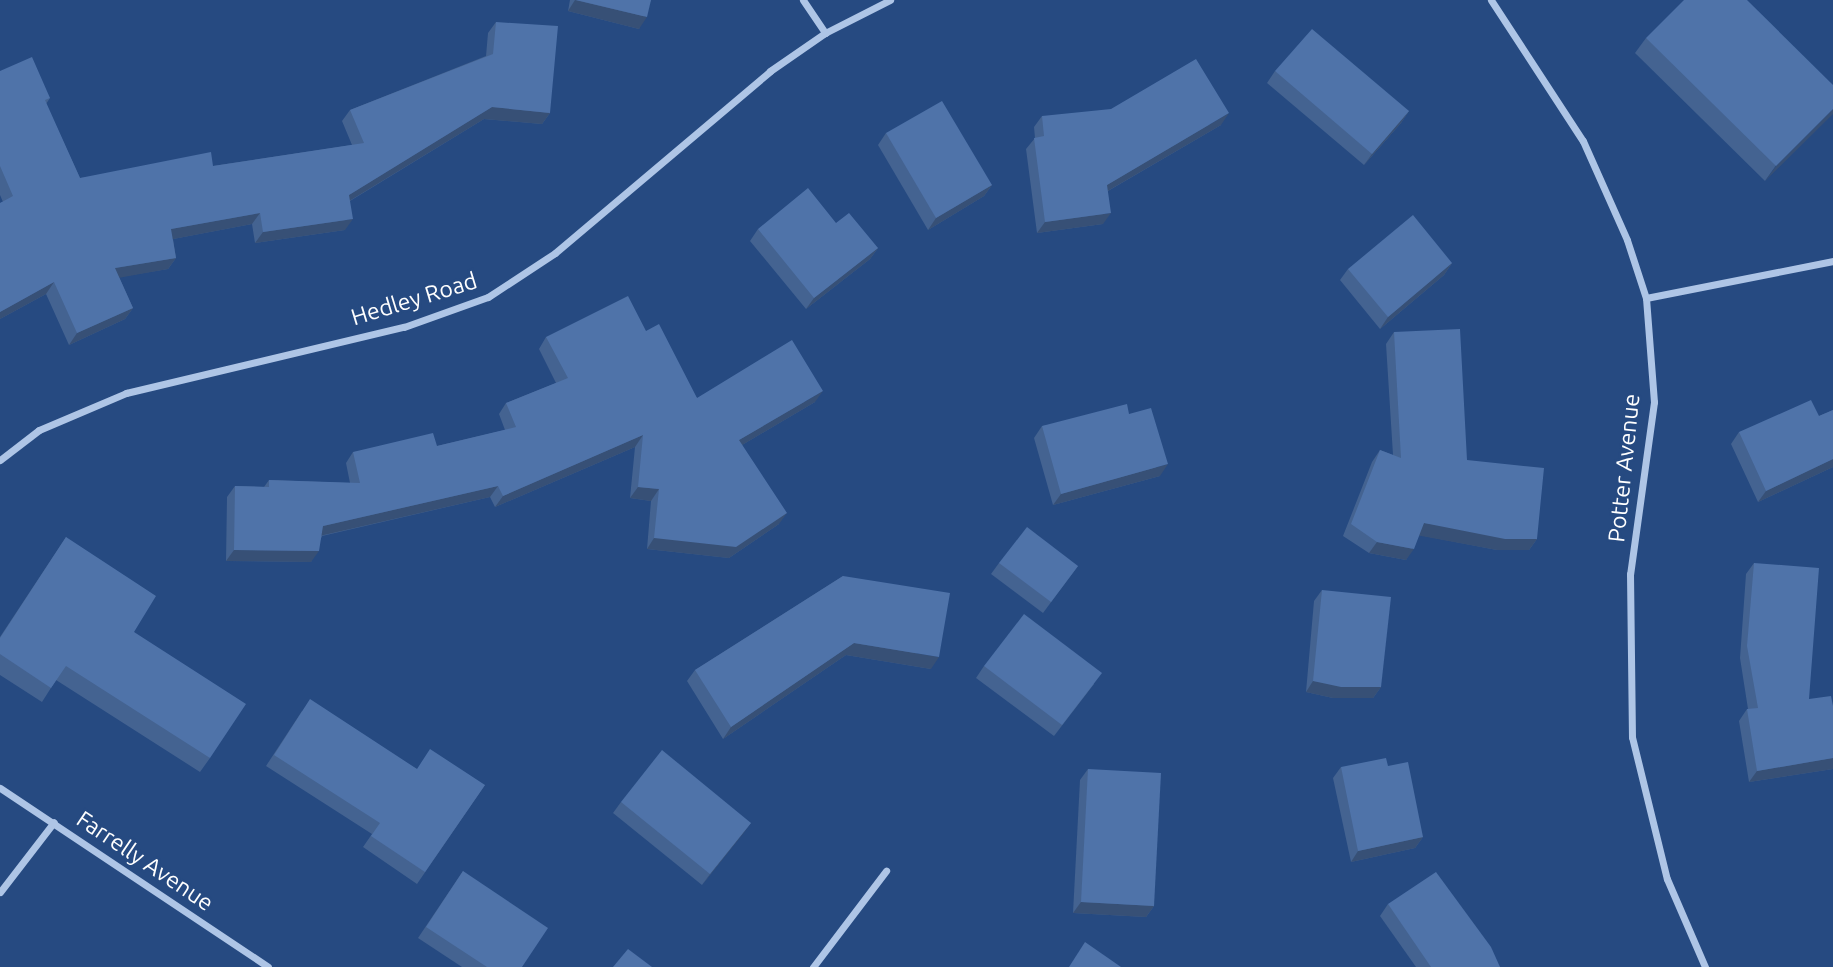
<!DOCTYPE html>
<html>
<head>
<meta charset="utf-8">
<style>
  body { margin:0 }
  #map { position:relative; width:1833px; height:967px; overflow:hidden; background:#264a81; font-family:Ubuntu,sans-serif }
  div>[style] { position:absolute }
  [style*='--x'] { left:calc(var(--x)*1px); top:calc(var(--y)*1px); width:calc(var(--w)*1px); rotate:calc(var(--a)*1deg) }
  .street>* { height:7px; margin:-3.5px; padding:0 3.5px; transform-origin:3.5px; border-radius:3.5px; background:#aec5e6 }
  .wall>* { inset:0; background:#446391 }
  .shaded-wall>* { inset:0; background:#375076 }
  .building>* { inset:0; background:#4f73a9 }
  span { translate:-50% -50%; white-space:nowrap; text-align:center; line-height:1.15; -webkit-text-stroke:5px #264a81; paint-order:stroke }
  .street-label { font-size:23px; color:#fff }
</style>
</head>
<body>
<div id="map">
  <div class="street">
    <div style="--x:803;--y:0;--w:40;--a:56"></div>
    <div style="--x:1491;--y:0;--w:168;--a:56.9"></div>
    <div style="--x:1583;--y:141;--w:108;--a:66"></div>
    <div style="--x:1627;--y:240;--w:61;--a:71.9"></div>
    <div style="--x:1646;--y:298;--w:104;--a:85.6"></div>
    <div style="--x:1654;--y:402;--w:174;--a:97.9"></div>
    <div style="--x:1630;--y:574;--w:163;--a:89.3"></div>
    <div style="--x:1632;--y:737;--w:146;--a:76.2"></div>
    <div style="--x:1667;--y:879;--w:96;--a:66.6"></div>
    <div style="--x:1646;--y:298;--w:191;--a:-11.2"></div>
    <div style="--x:0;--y:460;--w:49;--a:-37.6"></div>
    <div style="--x:39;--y:430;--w:95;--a:-23"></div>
    <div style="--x:126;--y:393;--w:286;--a:-13.4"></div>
    <div style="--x:404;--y:327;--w:89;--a:-19.7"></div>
    <div style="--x:488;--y:297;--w:80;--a:-33.3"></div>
    <div style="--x:555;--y:253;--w:282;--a:-40.2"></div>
    <div style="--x:770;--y:71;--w:67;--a:-34.6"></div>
    <div style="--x:825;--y:33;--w:73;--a:-26.9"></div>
    <div style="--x:0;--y:788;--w:322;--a:33.7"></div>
    <div style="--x:0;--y:892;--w:88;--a:-52.4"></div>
    <div style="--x:813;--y:967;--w:121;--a:-52.8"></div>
  </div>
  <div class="wall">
    <div style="clip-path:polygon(570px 0,651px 0,639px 29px,568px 11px)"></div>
    <div style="clip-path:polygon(496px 22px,550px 113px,542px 124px,484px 119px,350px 201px,345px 230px,255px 243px,252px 224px,173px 239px,176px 258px,168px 269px,119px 277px,133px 308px,125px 319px,69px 345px,46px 294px,0 319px,0 203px,3px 202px,0 195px,0 71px,50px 98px,46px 104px,80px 178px,213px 166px,352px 145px,342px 121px,350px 110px,486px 56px,488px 33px)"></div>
    <div style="clip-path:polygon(1646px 38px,1833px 85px,1765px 181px,1635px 53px)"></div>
    <div style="clip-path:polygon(1275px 71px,1409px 111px,1401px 123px,1364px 165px,1267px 83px)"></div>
    <div style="clip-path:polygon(1042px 116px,1221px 125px,1108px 191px,1103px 224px,1037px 233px,1026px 149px,1035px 138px,1034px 127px)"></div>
    <div style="clip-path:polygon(886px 133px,992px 185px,984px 196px,928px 230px,878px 145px)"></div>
    <div style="clip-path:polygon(836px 223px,878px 248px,870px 259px,806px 309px,750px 241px,758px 229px)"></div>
    <div style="clip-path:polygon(1452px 263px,1444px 275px,1380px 329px,1340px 280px,1348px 269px)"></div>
    <div style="clip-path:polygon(646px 331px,697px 398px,815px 402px,742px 445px,779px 524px,729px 558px,647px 549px,651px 501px,630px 498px,635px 447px,495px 507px,490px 497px,322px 536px,311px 562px,226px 561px,227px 497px,235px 486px,264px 487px,269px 480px,350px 483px,346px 463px,353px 452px,437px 446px,505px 430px,499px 414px,506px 403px,556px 383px,539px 349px,546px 337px)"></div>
    <div style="clip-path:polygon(1394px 332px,1467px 460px,1537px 539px,1529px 550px,1497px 550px,1419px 535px,1406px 560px,1369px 553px,1343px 536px,1372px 462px,1380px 450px,1393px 455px,1386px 344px)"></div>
    <div style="clip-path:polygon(1833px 410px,1833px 467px,1758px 502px,1731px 444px,1739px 432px,1819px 416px)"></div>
    <div style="clip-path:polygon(1129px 414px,1160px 476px,1053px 505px,1034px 438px,1042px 426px)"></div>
    <div style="clip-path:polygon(66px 537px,134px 632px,210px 758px,200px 772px,56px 680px,42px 702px,0 675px,0 637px)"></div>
    <div style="clip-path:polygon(999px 563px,1078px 566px,1043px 613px,991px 574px)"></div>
    <div style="clip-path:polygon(1754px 563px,1809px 699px,1833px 706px,1833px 769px,1749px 782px,1739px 721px,1747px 709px,1748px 709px,1740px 658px,1746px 574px)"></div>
    <div style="clip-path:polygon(843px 576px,931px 669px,846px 655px,723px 739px,687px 681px,695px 670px)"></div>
    <div style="clip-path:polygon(1322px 590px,1381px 687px,1373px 698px,1333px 698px,1306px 692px,1314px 601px)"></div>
    <div style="clip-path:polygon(984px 666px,1094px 684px,1054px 736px,976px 678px)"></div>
    <div style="clip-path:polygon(302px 711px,417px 769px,485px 785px,417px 884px,363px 847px,372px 834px,266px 766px)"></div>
    <div style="clip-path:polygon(1341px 767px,1423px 837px,1415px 848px,1351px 862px,1333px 778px)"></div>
    <div style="clip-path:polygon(1088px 769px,1154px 906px,1146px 917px,1073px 913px,1080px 780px)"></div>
    <div style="clip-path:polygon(621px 802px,751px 823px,702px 885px,613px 813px)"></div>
    <div style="clip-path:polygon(463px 871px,522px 967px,462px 967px,418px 938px)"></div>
    <div style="clip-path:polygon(1388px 904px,1500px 967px,1416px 967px,1380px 916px)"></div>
  </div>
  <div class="shaded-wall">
    <div style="clip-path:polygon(575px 0,647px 17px,639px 29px,568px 11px)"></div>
    <div style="clip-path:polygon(492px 107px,550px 113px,542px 124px,484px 119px,341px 206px,349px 195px)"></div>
    <div style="clip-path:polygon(1833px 109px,1833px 114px,1765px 181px,1776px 166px)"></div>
    <div style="clip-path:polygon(1409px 111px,1401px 123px,1364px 165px,1372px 154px)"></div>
    <div style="clip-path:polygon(1229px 113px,1221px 125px,1099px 196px,1107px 185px)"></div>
    <div style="clip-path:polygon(992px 185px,984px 196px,928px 230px,936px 218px)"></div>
    <div style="clip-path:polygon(260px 213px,252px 224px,163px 241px,171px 229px)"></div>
    <div style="clip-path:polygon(1111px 213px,1103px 224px,1037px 233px,1045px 222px)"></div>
    <div style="clip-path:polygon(353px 219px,345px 230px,255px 243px,263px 232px)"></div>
    <div style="clip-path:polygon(878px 248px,870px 259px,806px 309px,814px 298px)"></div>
    <div style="clip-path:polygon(176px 258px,168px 269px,107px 280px,115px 268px)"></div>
    <div style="clip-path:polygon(1452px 263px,1444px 275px,1380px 329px,1388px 317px)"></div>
    <div style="clip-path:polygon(54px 282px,46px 294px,0 319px,0 312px)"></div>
    <div style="clip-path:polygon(133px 308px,125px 319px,69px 345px,77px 333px)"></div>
    <div style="clip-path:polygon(823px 391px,815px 402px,732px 451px,739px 440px)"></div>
    <div style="clip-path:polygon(643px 435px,635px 447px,495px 507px,503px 496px)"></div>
    <div style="clip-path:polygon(1833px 459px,1833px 467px,1758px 502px,1766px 491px)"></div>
    <div style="clip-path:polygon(1168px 464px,1160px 476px,1053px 505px,1061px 494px)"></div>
    <div style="clip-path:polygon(498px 486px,490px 497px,315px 537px,323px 526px)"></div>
    <div style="clip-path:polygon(638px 487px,659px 489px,651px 501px,630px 498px)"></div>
    <div style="clip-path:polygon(787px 513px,779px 524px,729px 558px,647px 549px,654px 538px)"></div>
    <div style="clip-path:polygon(1424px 523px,1537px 539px,1529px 550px,1497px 550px,1416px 535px)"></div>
    <div style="clip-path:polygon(1377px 542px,1414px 549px,1406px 560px,1369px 553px)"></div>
    <div style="clip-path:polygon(234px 550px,319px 551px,311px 562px,226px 561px)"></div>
    <div style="clip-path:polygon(854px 643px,939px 657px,931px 669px,846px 655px,723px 739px,731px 727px)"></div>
    <div style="clip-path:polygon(1313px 681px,1381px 687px,1373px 698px,1333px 698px,1306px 692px)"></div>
    <div style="clip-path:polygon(1833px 758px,1833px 769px,1749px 782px,1757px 771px)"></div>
    <div style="clip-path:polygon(751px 823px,743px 834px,702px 885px,710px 874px)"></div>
    <div style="clip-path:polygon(1423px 837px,1415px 848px,1351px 862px,1358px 851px)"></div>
    <div style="clip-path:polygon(1081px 902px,1154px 906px,1146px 917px,1073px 913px)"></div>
  </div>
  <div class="building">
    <div style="clip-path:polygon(576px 0,651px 0,647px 17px)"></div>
    <div style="clip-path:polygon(1684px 0,1747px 0,1833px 85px,1833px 109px,1776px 166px,1646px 38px)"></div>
    <div style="clip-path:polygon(496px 22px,558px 26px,550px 113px,492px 107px,349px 195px,353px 219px,263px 232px,260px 213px,171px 229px,176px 258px,115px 268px,133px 308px,77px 333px,54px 282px,0 312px,0 203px,13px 196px,0 166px,0 71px,32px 57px,50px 98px,45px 100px,80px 178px,211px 152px,213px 166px,364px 143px,350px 110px,493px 54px)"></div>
    <div style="clip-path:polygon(1312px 29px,1409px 111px,1372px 154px,1275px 71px)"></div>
    <div style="clip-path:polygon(1196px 59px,1229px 113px,1107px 185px,1111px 213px,1045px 222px,1034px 138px,1044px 136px,1042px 116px,1111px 109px)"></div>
    <div style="clip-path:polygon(942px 101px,992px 185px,936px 218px,886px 133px)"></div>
    <div style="clip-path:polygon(808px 188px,836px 223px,849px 213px,878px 248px,814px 298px,758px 229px)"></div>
    <div style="clip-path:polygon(1413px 215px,1452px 263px,1388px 317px,1348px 269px)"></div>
    <div style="clip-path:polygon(628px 296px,646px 331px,659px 324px,697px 398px,792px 340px,823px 391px,739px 440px,787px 513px,736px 547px,654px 538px,659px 489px,638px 487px,643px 435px,503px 496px,498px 486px,323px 526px,319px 551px,234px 550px,235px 486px,269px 487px,269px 480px,360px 483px,353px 452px,433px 433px,437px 446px,516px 427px,506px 403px,568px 378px,546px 337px)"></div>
    <div style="clip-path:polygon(1460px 329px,1467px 460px,1544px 468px,1537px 539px,1505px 539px,1424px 523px,1414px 549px,1377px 542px,1351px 524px,1380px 450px,1401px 458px,1394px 332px)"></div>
    <div style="clip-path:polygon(1811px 400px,1819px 416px,1833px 410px,1833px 459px,1766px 491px,1739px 432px)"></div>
    <div style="clip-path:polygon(1127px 404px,1129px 414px,1151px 408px,1168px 464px,1061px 494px,1042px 426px)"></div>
    <div style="clip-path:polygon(1027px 527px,1078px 566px,1051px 602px,999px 563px)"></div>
    <div style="clip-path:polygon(66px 537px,156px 596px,134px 632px,246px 704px,210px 758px,66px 666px,51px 688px,0 654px,0 638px)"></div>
    <div style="clip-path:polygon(1754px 563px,1819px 568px,1809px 699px,1831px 696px,1833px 706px,1833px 758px,1757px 771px,1747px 709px,1758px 708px,1747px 646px)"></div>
    <div style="clip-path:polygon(843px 576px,950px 593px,939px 657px,854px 643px,731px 727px,695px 670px)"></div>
    <div style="clip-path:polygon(1322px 590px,1391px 597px,1381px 687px,1341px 687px,1313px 681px)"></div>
    <div style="clip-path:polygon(1024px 614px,1102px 673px,1062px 725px,984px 666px)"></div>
    <div style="clip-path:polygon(310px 699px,417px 769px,430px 749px,485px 785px,425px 872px,371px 836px,380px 823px,274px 755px)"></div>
    <div style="clip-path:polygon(662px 750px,751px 823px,710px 874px,621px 802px)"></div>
    <div style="clip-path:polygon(1386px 758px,1388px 766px,1408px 762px,1423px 837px,1358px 851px,1341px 767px)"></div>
    <div style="clip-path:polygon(1088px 769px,1161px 773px,1154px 906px,1081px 902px)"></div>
    <div style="clip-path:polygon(463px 871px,548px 928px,522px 967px,487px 967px,426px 927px)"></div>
    <div style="clip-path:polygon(1436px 872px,1491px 947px,1500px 967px,1431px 967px,1388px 904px)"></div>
    <div style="clip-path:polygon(1085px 942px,1121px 967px,1069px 967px)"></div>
    <div style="clip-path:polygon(628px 949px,652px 967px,613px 967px)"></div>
  </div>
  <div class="street-label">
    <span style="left:414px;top:299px;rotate:-17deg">Hedley Road</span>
    <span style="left:1624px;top:468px;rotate:-84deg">Potter Avenue</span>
    <span style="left:145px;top:861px;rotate:34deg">Farrelly Avenue</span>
  </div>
</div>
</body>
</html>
